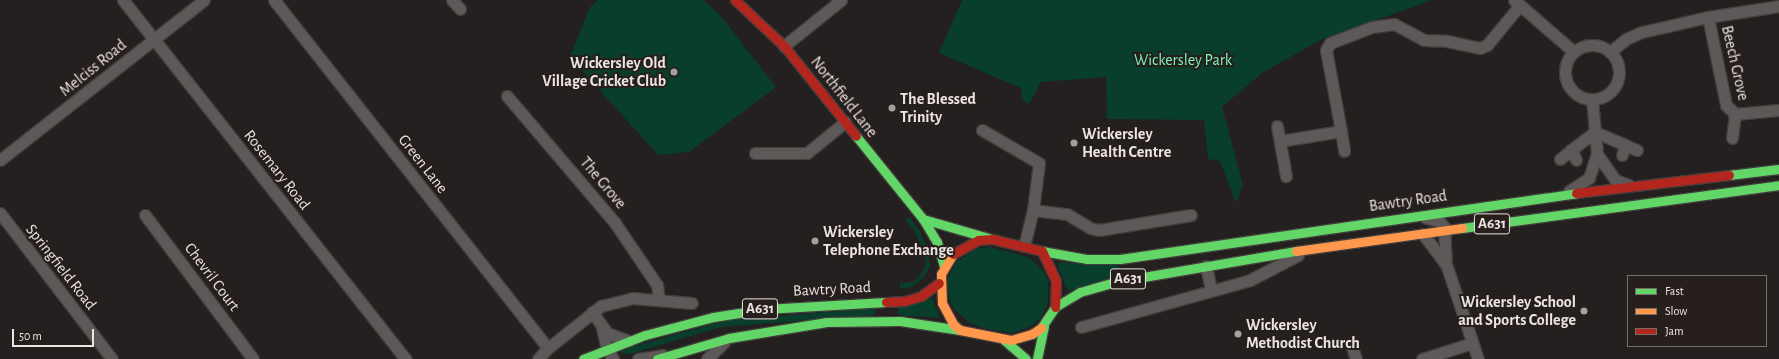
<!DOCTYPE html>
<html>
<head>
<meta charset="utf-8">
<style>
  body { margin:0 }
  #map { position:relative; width:1779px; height:359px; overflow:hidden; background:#24201f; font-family:"Alegreya Sans",sans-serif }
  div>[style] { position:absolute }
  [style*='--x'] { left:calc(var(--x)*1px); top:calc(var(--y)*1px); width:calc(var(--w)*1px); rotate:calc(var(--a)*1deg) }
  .green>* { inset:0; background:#083e2b }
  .roads { filter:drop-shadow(1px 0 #413e3c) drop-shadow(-1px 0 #413e3c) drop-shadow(0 1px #413e3c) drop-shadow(0 -1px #413e3c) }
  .street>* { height:11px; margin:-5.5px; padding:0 5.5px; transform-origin:5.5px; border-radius:5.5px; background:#5c5958 }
  .street>.ring { margin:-5.5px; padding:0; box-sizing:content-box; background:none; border:11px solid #5c5958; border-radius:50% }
  .fast>* { height:9px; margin:-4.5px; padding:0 4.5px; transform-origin:4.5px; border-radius:4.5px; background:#63d668 }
  .slow>* { height:9px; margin:-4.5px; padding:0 4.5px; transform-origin:4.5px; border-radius:4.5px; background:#ff974d }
  .jam>* { height:9px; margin:-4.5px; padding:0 4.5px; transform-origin:4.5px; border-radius:4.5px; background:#b3261e }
  .dots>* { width:11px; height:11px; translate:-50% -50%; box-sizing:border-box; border:2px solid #271f1c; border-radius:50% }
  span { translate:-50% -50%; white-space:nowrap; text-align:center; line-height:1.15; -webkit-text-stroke:4px #271f1c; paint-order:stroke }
  .shield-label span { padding:1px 3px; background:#271f1c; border:1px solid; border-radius:3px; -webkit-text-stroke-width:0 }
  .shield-label { font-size:15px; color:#eae4e2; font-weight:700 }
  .park-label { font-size:16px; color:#7cf6c0 }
  .poi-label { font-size:16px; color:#eae4e2; font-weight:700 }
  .right { translate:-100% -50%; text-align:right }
  .left { translate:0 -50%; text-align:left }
  .street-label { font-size:16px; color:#eae4e2 }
  .legend { position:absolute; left:1627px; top:275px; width:140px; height:72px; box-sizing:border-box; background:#271f1c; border:1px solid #756e6b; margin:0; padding:5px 7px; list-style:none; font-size:12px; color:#eae4e2 }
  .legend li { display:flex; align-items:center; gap:8px; height:20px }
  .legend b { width:20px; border:1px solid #756e6b }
  .scale { position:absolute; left:12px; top:329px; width:82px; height:18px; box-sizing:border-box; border:2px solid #eae4e2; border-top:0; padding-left:5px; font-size:12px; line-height:14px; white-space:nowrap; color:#eae4e2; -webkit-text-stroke:3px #271f1c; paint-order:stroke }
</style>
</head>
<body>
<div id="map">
  <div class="green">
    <div style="clip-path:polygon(598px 0,703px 0,720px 15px,776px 87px,689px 152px,658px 155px,570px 57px,590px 7px)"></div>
    <div style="clip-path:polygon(962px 0,1432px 0,1318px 41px,1262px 73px,1222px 107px,1243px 185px,1236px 203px,1220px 161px,1208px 159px,1204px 120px,1107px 119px,1106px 77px,1041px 82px,1029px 104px,1023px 101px,1021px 88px,939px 53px)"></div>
    <div style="clip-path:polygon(909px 217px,920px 231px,927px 248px,923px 249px,915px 232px,905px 220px)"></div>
    <div style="clip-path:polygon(990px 247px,1028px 257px,1044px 271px,1048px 281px,1048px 303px,1040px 319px,1031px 326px,1012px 333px,983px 328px,970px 323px,955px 310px,949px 299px,948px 279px,956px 262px,976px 249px)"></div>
    <div style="clip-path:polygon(928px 251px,930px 266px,923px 278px,912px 287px,900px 289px,900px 283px,913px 282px,921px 274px,926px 263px,924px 253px)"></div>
    <div style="clip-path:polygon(1059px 262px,1118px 265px,1120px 275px,1068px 291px,1058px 267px)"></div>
    <div style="clip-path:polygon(932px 298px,940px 318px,898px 315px,898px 307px)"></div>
    <div style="clip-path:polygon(875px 308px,875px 315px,721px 327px,630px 354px,621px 353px,621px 350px,727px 320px)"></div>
  </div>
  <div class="roads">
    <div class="street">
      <div style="--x:123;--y:0;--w:457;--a:51.8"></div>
      <div style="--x:274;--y:0;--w:443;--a:51.8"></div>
      <div style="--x:452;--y:0;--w:12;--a:48"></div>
      <div style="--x:1514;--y:0;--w:79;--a:40.9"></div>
      <div style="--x:1708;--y:17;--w:90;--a:78.4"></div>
      <div style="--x:1726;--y:105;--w:13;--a:45"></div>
      <div style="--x:1735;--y:114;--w:24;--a:97"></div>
      <div class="ring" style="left:1565px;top:45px;width:43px;height:43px"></div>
      <div style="--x:784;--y:46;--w:73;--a:-38.9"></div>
      <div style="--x:1610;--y:52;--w:21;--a:-39"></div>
      <div style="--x:1626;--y:39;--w:17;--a:-24"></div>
      <div style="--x:1642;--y:32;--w:68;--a:-12.8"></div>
      <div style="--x:1708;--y:17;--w:72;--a:-8.8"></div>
      <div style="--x:507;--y:96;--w:167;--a:49.6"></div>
      <div style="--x:615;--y:223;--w:75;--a:55.9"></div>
      <div style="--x:657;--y:285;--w:14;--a:82"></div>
      <div style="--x:1592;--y:99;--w:55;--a:84.8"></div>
      <div style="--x:1735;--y:114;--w:44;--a:-5.2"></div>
      <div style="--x:1277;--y:126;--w:51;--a:79.8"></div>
      <div style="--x:982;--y:130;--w:66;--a:30.1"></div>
      <div style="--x:1039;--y:163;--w:47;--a:97.3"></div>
      <div style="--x:1033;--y:210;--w:37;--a:104"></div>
      <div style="--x:1341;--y:131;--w:20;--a:81"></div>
      <div style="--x:1280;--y:141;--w:62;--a:-9.3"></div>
      <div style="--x:1341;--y:131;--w:82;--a:-100.5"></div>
      <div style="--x:1326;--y:50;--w:8;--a:-60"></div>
      <div style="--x:1330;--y:43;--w:45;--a:-20.9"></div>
      <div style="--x:1372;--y:27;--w:22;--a:-8"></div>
      <div style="--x:1394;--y:24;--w:34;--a:28"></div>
      <div style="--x:1424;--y:40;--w:23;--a:2"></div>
      <div style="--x:1447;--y:41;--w:34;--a:12"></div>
      <div style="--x:1480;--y:48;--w:8;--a:-23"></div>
      <div style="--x:1487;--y:45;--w:52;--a:-50.5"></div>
      <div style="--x:1571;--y:150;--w:30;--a:-37"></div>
      <div style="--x:1595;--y:132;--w:33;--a:23"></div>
      <div style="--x:755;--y:153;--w:52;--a:0"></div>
      <div style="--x:807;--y:153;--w:49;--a:-39.2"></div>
      <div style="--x:1622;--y:155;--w:10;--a:-73"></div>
      <div style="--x:1625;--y:145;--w:13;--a:23"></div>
      <div style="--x:1560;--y:159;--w:14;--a:-39"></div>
      <div style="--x:1571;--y:150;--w:11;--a:63"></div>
      <div style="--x:0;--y:160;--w:259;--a:-38.1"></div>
      <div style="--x:1569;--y:191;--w:24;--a:-33"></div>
      <div style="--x:1589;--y:178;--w:25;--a:-72"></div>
      <div style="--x:1597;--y:154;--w:32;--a:55"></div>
      <div style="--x:1615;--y:180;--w:15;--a:20"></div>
      <div style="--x:1033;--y:210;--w:34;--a:7"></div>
      <div style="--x:1067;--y:214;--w:27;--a:31"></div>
      <div style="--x:1090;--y:228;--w:9;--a:13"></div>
      <div style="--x:1099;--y:230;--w:93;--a:-9.3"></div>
      <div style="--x:0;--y:213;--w:184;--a:52.5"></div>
      <div style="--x:145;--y:215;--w:180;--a:53.1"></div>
      <div style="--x:1426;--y:218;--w:13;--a:13"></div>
      <div style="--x:1439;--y:221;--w:8;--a:50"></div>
      <div style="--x:1444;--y:227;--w:37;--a:87"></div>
      <div style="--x:1446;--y:264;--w:100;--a:71.4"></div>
      <div style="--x:1423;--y:234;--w:38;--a:53"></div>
      <div style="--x:1206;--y:266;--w:25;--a:78"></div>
      <div style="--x:592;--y:312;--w:26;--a:54"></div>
      <div style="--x:607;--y:333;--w:23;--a:20"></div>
      <div style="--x:1081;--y:327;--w:175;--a:-15.5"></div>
      <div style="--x:1250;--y:280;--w:54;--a:-27.5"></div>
      <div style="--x:602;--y:328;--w:22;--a:77"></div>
      <div style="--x:607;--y:349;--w:12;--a:59"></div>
      <div style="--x:1351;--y:344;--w:16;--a:72"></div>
      <div style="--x:538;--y:359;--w:15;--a:-48"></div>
      <div style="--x:548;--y:348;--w:68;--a:-38.4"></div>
      <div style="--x:601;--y:306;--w:32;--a:-14"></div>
      <div style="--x:632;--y:298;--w:60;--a:4.8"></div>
      <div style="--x:638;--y:359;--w:25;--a:-9"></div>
      <div style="--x:707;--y:359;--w:24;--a:-45"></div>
      <div style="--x:1422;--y:359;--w:52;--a:-17.7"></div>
    </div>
    <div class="fast">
      <div style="--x:856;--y:136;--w:107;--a:51.1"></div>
      <div style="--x:923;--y:219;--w:27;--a:59"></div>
      <div style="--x:937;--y:242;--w:25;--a:74"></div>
      <div style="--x:1729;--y:175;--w:50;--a:-6.8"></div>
      <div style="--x:923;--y:219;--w:72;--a:16.2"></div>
      <div style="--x:1462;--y:228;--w:320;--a:-7.7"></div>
      <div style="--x:1042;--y:251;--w:46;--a:10.1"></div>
      <div style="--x:1087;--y:259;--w:33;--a:0"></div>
      <div style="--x:1120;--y:259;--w:461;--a:-8.2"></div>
      <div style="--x:1041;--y:328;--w:25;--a:-56"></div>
      <div style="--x:1055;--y:307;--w:29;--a:-31"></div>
      <div style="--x:1080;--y:292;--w:35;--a:-16"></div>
      <div style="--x:1114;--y:282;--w:185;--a:-9.7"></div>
      <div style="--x:1003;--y:339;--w:30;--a:41"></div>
      <div style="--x:583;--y:359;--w:66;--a:-21.2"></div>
      <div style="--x:645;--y:335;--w:70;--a:-14.8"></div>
      <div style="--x:713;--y:317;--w:53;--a:-8.7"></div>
      <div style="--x:765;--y:309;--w:121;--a:-3.3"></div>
      <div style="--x:657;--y:359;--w:75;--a:-16.3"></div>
      <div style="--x:729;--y:338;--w:99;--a:-9.3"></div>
      <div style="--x:827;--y:322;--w:73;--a:-0.8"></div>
      <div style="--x:900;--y:321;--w:61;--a:8.5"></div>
      <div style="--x:1037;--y:359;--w:34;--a:-78"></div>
    </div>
    <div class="slow">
      <div style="--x:1296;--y:251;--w:168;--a:-7.9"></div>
      <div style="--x:953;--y:254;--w:23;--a:121"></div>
      <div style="--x:941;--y:274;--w:29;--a:88"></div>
      <div style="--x:942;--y:303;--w:24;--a:62"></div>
      <div style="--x:953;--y:324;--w:9;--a:41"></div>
      <div style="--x:960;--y:330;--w:52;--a:11.1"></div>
      <div style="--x:1011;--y:340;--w:22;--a:-16"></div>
      <div style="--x:1032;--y:334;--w:11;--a:-34"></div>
    </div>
    <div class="jam">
      <div style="--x:735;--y:0;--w:67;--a:43.2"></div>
      <div style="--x:784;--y:46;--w:115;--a:51.3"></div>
      <div style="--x:1576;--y:193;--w:154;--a:-6.7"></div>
      <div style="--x:953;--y:254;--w:29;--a:-29"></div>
      <div style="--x:978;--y:240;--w:14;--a:-4"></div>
      <div style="--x:992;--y:239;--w:51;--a:13.5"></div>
      <div style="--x:1042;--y:251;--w:33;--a:65"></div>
      <div style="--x:1056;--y:281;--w:26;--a:92"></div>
      <div style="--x:886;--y:302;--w:19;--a:-3"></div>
      <div style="--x:905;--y:301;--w:17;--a:-17"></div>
      <div style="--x:921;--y:296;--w:22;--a:-36"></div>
    </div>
  </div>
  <div class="dots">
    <div style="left:674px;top:72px;background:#a59f9e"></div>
    <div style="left:892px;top:108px;background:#a59f9e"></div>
    <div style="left:1074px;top:143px;background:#a59f9e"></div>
    <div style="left:815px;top:241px;background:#a59f9e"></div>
    <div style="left:1584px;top:311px;background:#a59f9e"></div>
    <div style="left:1238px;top:334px;background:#a59f9e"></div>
  </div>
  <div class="shield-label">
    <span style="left:1492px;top:224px">A631</span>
    <span style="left:1128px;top:279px">A631</span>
    <span style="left:760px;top:309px">A631</span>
  </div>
  <div class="park-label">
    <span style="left:1183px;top:60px">Wickersley Park</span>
  </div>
  <div class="poi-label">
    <span class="right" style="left:666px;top:72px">Wickersley Old<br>Village Cricket Club</span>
    <span class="left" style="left:900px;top:108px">The Blessed<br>Trinity</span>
    <span class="left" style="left:1082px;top:143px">Wickersley<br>Health Centre</span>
    <span class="left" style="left:823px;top:241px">Wickersley<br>Telephone Exchange</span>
    <span class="right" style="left:1576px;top:311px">Wickersley School<br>and Sports College</span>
    <span class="left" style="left:1246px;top:334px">Wickersley<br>Methodist Church</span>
  </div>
  <div class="street-label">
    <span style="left:1735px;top:63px;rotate:77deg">Beech Grove</span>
    <span style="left:93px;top:68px;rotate:-39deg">Melciss Road</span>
    <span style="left:844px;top:97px;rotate:52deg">Northfield Lane</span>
    <span style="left:423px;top:164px;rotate:52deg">Green Lane</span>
    <span style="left:277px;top:170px;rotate:52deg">Rosemary Road</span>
    <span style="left:603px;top:183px;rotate:50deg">The Grove</span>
    <span style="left:1408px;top:201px;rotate:-8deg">Bawtry Road</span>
    <span style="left:61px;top:267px;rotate:52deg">Springfield Road</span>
    <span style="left:212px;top:277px;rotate:53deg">Chevril Court</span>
    <span style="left:832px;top:289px;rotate:-3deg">Bawtry Road</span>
  </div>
  <ul class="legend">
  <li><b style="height:5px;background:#63d668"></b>Fast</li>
  <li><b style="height:5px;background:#ff974d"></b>Slow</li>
  <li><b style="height:5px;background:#b3261e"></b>Jam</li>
  </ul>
  <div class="scale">50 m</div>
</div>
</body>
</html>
